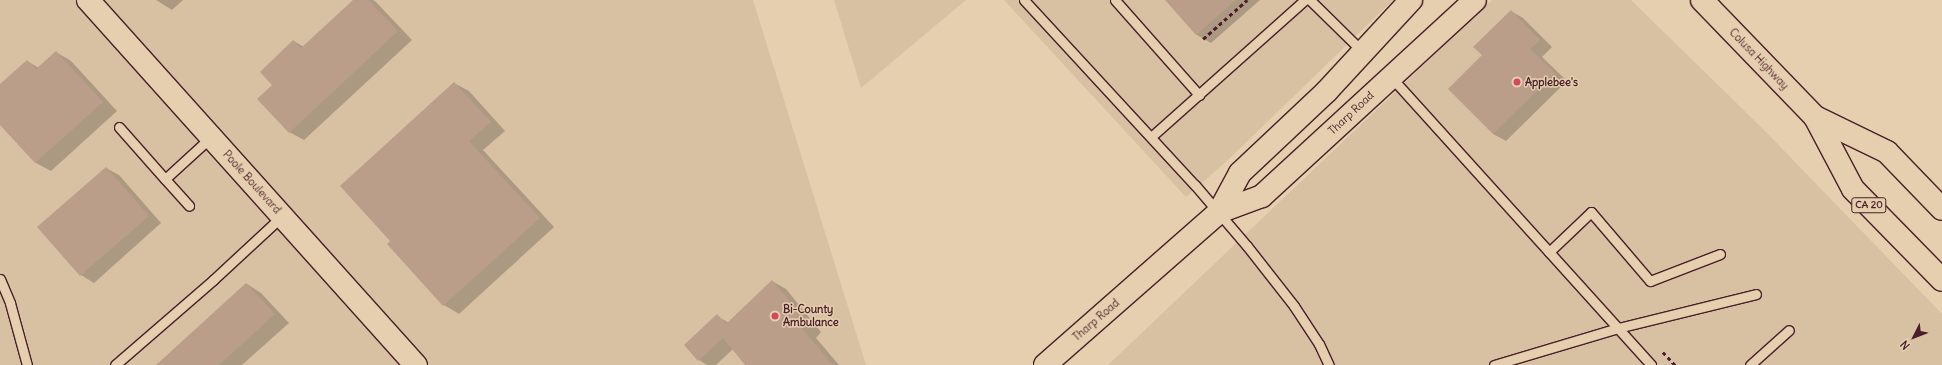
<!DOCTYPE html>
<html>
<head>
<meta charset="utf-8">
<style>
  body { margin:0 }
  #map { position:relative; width:1942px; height:365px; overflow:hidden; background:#e5cfae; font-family:Delius,sans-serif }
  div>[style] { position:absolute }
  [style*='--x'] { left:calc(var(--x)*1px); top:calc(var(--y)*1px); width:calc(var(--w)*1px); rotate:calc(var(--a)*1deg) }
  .built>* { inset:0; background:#d8c0a3 }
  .shadow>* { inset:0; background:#0003 }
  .building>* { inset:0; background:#ba9e8a }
  .path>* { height:2.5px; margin-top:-1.25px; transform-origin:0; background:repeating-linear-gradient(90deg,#4a1f2b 0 4px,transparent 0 7px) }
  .roads { filter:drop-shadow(1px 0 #4a1f2b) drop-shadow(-1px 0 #4a1f2b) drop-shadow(0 1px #4a1f2b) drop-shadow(0 -1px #4a1f2b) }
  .lane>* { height:9px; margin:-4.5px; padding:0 4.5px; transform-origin:4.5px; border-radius:4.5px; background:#e5cfae }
  .secondary>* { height:22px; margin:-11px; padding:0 11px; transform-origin:11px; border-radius:11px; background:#e5cfae }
  .highway>* { height:22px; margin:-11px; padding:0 11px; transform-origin:11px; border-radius:11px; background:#e5cfae }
  .dots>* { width:11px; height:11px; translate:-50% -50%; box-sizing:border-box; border:2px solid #e5cfae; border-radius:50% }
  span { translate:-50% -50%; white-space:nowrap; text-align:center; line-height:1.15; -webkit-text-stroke:3px #e5cfae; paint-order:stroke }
  .shield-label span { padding:1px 3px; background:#e5cfae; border:1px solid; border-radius:3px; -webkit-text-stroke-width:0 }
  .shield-label { font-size:10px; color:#4a1f2b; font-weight:700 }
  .street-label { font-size:11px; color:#4a1f2b }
  .poi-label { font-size:11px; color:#4a1f2b; font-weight:700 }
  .left { translate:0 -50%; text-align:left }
  .north { position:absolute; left:1894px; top:317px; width:40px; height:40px; -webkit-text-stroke:3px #e5cfae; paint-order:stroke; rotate:228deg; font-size:11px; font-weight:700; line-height:16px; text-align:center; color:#4a1f2b }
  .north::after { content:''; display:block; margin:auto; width:14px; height:18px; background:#4a1f2b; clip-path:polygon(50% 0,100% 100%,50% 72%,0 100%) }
</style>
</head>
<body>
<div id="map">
  <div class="built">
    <div style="clip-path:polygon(0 0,753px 0,866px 365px,0 365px)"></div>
    <div style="clip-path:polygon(834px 0,966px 0,861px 88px)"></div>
    <div style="clip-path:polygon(1004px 0,1393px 0,1230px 158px,1186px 197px)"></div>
    <div style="clip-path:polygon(1492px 0,1631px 0,1764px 130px,1942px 314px,1942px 365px,1108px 365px)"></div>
  </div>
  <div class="shadow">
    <div style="clip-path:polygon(156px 0,183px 0,172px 10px)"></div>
    <div style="clip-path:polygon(354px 0,373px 0,376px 2px,412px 40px,304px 140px,289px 132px,273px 85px,294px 41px,304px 47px)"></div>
    <div style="clip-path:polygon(1166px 0,1260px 0,1211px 43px,1197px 35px)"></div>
    <div style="clip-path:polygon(1511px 11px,1523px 18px,1552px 47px,1542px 57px,1567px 81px,1506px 141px,1493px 134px,1483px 55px)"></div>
    <div style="clip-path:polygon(56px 52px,71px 61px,117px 111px,51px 171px,36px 163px,0 123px,0 86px,27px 61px,39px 68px)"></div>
    <div style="clip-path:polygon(454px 83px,469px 91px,505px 131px,483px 150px,554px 227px,459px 314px,444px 305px,388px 244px,391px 242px)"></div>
    <div style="clip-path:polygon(106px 168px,119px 175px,161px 223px,94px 283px,81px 275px,39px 227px)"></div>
    <div style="clip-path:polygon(772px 281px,786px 289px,821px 332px,816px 338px,839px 365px,747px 365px,733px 349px,716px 365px,707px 365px,699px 360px,717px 316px,729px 323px)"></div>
    <div style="clip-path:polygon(247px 284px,261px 293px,289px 323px,242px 365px,158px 365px)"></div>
  </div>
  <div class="building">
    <div style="clip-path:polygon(353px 0,368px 0,398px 31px,289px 133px,257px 99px,272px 85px,260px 72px,293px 40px,301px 48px)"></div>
    <div style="clip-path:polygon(1165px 0,1236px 0,1196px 35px)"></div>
    <div style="clip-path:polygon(1511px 10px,1540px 40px,1530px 49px,1555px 73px,1493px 134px,1448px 89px,1482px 55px,1473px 47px)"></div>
    <div style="clip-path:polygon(56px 51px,103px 102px,35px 163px,0 125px,0 84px,27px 60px,36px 69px)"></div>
    <div style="clip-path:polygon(454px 82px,491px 122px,469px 141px,540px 218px,443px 306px,387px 244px,390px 241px,340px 186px)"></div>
    <div style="clip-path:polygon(106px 167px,149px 216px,80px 276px,37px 227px)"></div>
    <div style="clip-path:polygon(772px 280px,808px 323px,802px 329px,833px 365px,745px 365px,723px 338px,698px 361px,684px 345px,717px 314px,726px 324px)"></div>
    <div style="clip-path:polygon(246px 283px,275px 314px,219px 365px,156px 365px)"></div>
  </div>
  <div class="path">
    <div style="--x:1203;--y:39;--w:59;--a:-41.6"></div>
    <div style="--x:1663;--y:352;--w:18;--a:47"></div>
  </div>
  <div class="roads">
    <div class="lane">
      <div style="--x:1024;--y:0;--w:252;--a:47.3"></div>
      <div style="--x:1195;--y:185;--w:80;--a:49.6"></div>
      <div style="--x:1247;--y:246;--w:76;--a:51.9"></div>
      <div style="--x:1294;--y:306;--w:45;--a:56.7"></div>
      <div style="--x:1319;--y:344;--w:23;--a:65"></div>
      <div style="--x:1115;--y:0;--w:127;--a:48.5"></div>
      <div style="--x:1310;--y:0;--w:74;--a:44.5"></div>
      <div style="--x:1391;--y:77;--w:388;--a:47.9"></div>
      <div style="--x:119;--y:127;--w:69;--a:48.5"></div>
      <div style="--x:165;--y:179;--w:62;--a:-42.4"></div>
      <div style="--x:1151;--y:137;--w:206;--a:-41.7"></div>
      <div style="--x:165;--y:179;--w:36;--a:48"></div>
      <div style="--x:1549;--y:252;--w:58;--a:-43.6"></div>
      <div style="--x:1591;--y:212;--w:91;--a:49.5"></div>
      <div style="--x:1650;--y:281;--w:75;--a:-21.1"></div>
      <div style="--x:0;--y:279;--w:26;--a:67"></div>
      <div style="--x:10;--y:303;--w:64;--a:74.7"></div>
      <div style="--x:115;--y:365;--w:130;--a:-40.9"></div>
      <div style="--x:213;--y:280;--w:94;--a:-42.8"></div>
      <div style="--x:1494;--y:365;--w:129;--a:-16.6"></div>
      <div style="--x:1618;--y:328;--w:142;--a:-13.8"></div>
      <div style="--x:1750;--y:365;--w:52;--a:-41.9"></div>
    </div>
    <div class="secondary">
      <div style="--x:88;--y:0;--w:491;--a:48.1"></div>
      <div style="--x:1219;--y:212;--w:46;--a:-20.4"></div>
      <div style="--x:1262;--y:196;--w:289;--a:-42.6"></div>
      <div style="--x:1045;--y:365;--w:232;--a:-41.3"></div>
      <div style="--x:1219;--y:212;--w:44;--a:-61.7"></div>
      <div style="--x:1240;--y:173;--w:120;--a:-43.3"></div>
      <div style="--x:1327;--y:91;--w:124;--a:-47.3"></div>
    </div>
    <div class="highway">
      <div style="--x:1702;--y:0;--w:163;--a:46"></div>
      <div style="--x:1815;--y:117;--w:81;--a:62.2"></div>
      <div style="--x:1853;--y:189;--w:127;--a:45.6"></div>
      <div style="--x:1815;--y:117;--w:80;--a:25.9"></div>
      <div style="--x:1887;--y:152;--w:79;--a:46"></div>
    </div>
  </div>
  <div class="dots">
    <div style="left:1517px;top:82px;background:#d1495b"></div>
    <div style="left:775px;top:316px;background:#d1495b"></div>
  </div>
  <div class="shield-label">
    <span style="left:1869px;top:205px">CA 20</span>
  </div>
  <div class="street-label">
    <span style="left:1759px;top:59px;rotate:46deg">Colusa Highway</span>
    <span style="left:1351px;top:113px;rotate:-43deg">Tharp Road</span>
    <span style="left:252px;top:182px;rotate:48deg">Poole Boulevard</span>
    <span style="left:1096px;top:320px;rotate:-41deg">Tharp Road</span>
  </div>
  <div class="poi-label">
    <span class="left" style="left:1525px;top:82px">Applebee's</span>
    <span class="left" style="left:783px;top:316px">Bi-County<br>Ambulance</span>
  </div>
  <div class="north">N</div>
</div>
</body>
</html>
